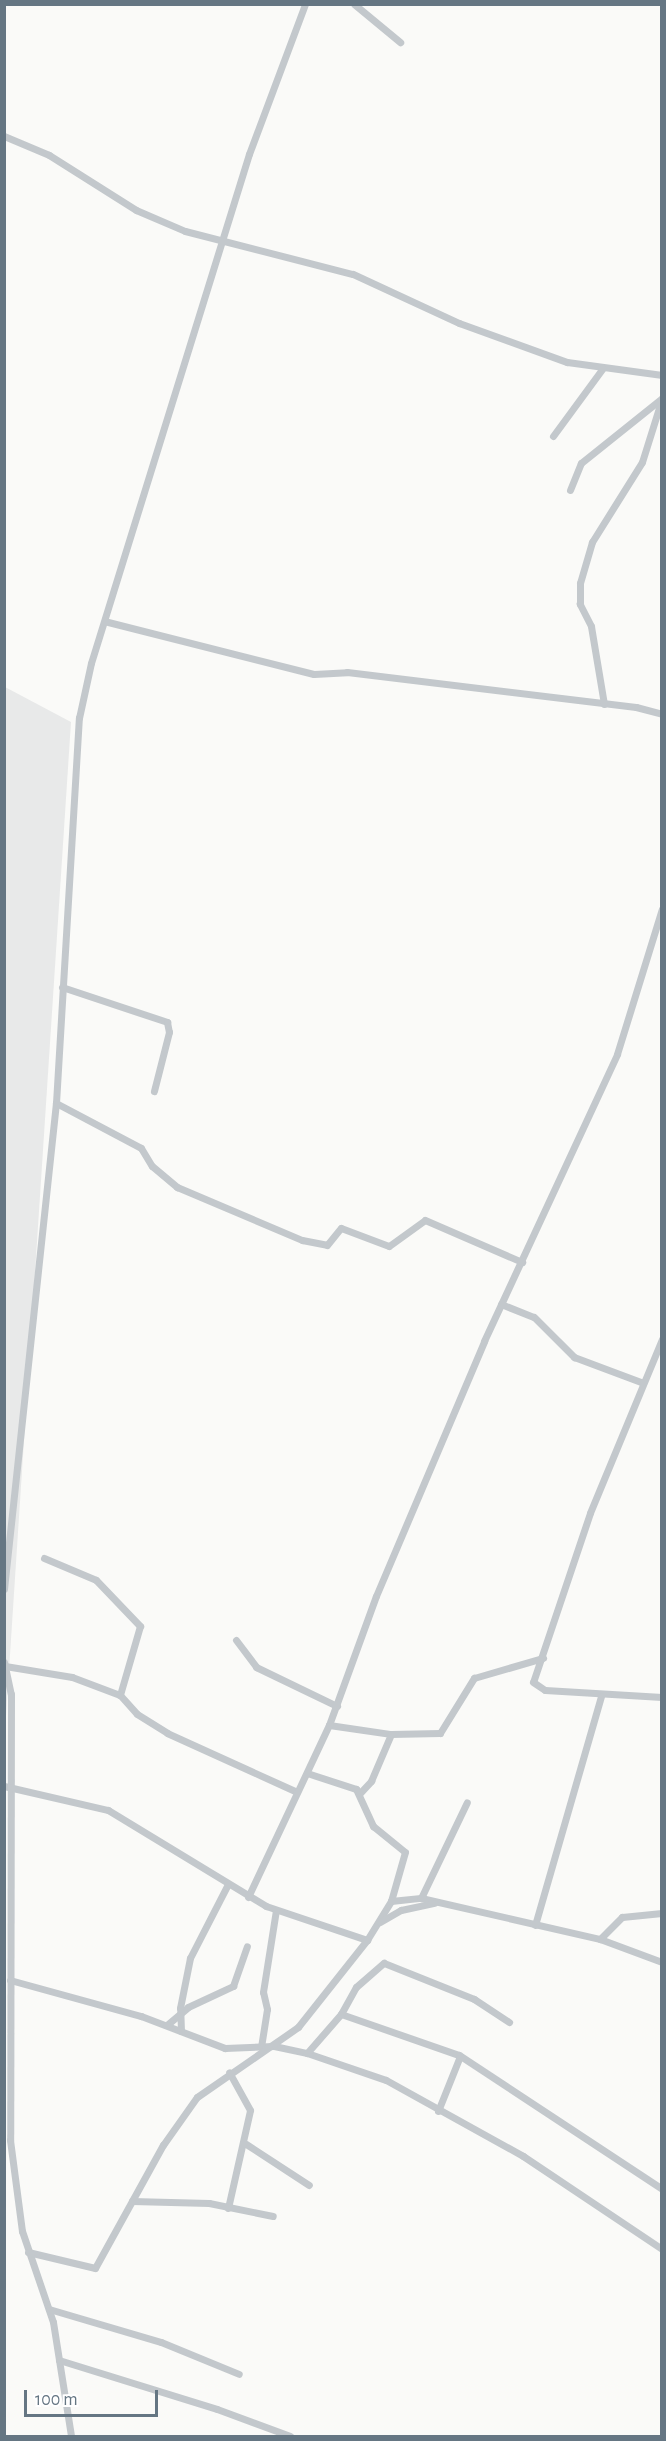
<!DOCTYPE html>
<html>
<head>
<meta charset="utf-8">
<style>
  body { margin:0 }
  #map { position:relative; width:666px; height:2441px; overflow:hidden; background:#fafaf8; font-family:"Alegreya Sans",sans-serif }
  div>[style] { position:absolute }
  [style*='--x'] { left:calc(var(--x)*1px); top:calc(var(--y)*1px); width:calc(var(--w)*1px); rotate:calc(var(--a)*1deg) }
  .built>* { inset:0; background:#e8e9e9 }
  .minor>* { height:7px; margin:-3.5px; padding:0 3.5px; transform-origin:3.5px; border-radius:3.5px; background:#c3c8cc }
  span { translate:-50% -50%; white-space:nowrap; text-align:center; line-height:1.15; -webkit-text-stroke:6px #fff; paint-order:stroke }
  .frame { position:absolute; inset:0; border:6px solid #657683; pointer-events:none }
  .scale { position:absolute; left:24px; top:2390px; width:134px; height:27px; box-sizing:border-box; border:3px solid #657683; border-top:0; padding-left:8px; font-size:18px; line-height:21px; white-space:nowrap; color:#657683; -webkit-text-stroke:4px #fff; paint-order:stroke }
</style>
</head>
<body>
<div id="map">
  <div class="built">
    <div style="clip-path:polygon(5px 687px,71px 722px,5px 1731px)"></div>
  </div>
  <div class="minor">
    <div style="--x:354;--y:4;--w:60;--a:39.6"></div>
    <div style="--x:4;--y:136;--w:49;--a:22.9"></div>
    <div style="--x:49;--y:155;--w:103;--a:32.3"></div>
    <div style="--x:136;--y:210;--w:53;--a:23.2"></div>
    <div style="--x:185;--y:231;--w:173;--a:14.4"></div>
    <div style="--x:353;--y:274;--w:117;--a:24.8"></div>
    <div style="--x:459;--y:323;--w:115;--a:19.9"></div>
    <div style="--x:567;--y:362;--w:96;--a:7.8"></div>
    <div style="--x:553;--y:436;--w:84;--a:-53.7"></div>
    <div style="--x:570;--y:490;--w:29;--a:-68"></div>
    <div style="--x:581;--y:463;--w:104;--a:-38.7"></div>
    <div style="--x:108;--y:622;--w:212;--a:14.2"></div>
    <div style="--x:314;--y:674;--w:33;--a:-3"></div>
    <div style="--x:347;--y:672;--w:291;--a:6.9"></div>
    <div style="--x:636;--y:707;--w:27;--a:15"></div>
    <div style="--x:604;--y:704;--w:79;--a:-99.5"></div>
    <div style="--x:591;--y:626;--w:25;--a:-117"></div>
    <div style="--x:580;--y:604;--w:21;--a:-90"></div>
    <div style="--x:580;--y:583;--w:43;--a:-73.7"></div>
    <div style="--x:592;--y:542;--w:94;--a:-58"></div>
    <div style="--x:642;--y:462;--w:67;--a:-72.6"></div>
    <div style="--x:62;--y:987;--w:111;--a:18.4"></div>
    <div style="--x:167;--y:1022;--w:10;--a:79"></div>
    <div style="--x:169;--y:1032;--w:61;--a:104.3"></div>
    <div style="--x:56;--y:1103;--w:96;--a:27.9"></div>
    <div style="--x:141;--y:1148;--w:21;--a:59"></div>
    <div style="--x:152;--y:1166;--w:33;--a:40"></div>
    <div style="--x:177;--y:1187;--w:136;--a:23"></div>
    <div style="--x:302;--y:1240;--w:25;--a:11"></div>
    <div style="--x:327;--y:1245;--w:22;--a:-51"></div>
    <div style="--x:341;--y:1228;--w:51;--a:20.6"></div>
    <div style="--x:389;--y:1246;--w:44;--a:-35.8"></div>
    <div style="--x:425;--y:1220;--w:106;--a:23.4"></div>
    <div style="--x:501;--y:1304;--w:35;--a:22"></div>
    <div style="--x:534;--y:1317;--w:57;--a:45"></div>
    <div style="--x:574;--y:1357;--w:72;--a:20.5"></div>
    <div style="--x:662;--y:1339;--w:188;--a:112.5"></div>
    <div style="--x:590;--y:1513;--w:178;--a:108.6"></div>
    <div style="--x:533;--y:1682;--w:14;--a:34"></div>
    <div style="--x:545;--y:1690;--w:117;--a:3.4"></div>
    <div style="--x:44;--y:1558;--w:56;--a:22.9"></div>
    <div style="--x:96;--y:1580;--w:64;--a:46.3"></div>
    <div style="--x:140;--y:1626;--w:72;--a:106.2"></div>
    <div style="--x:4;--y:1589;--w:489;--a:-83.9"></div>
    <div style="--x:56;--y:1103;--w:386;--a:-86.6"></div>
    <div style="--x:79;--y:718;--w:56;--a:-77.7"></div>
    <div style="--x:91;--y:663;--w:533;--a:-72.76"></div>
    <div style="--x:249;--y:154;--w:160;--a:-69.5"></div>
    <div style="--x:236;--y:1640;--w:34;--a:53"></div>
    <div style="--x:256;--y:1667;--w:90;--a:25.7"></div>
    <div style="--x:4;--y:1662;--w:33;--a:78"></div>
    <div style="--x:11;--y:1694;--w:446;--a:90.1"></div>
    <div style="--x:10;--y:2140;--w:92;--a:82.5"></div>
    <div style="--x:22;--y:2231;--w:96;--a:71.2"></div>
    <div style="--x:53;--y:2322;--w:115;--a:81"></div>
    <div style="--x:5;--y:1666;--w:68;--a:9.3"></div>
    <div style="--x:72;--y:1677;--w:51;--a:20.6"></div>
    <div style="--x:120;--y:1695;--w:25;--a:48"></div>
    <div style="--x:137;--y:1714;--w:36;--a:32"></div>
    <div style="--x:167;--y:1733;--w:141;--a:24.4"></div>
    <div style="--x:329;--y:1725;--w:63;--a:8.3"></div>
    <div style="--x:307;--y:1773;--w:52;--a:18.1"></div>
    <div style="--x:356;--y:1789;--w:41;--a:65.3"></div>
    <div style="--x:373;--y:1826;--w:41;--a:39.1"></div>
    <div style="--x:405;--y:1852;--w:51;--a:105.9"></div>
    <div style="--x:4;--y:1786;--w:107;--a:13"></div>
    <div style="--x:108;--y:1810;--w:185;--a:31.3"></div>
    <div style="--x:266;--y:1906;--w:107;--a:18.6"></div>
    <div style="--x:367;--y:1940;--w:46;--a:-58.4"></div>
    <div style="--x:391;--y:1901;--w:30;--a:-6"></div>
    <div style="--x:421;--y:1898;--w:184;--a:12.9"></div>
    <div style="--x:600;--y:1939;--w:66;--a:20.4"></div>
    <div style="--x:359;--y:1794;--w:18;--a:-47"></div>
    <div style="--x:371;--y:1781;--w:51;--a:-66.9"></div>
    <div style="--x:391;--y:1734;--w:49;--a:-1.2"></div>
    <div style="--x:440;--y:1733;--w:65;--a:-58.3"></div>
    <div style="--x:474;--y:1678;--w:72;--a:-16.2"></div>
    <div style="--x:248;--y:1897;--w:190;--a:-64.8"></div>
    <div style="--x:329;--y:1725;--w:137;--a:-70"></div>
    <div style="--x:376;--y:1596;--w:277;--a:-67"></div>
    <div style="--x:484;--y:1341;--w:316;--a:-65.1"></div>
    <div style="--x:617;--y:1054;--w:152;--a:-72.8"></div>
    <div style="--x:421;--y:1898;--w:106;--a:-64.4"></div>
    <div style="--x:380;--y:1922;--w:24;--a:-30"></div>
    <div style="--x:401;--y:1910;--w:34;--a:-12"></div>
    <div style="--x:535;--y:1925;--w:238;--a:-73.9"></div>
    <div style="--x:600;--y:1939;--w:31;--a:-45"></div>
    <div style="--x:622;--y:1917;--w:40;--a:-5.7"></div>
    <div style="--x:10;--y:1980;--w:136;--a:15.4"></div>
    <div style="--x:141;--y:2016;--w:90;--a:20.9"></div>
    <div style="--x:225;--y:2048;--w:49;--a:-2.3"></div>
    <div style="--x:274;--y:2046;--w:34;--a:12"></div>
    <div style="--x:307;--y:2053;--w:83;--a:18.9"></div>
    <div style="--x:386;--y:2080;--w:157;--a:29"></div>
    <div style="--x:523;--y:2156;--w:167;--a:33.8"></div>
    <div style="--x:341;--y:2014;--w:125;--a:19.2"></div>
    <div style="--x:459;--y:2055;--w:243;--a:33.4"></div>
    <div style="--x:168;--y:2024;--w:26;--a:-40"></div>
    <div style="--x:188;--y:2007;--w:50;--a:-25"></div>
    <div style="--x:233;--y:1986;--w:42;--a:-70.7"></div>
    <div style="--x:181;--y:2031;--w:23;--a:-92"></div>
    <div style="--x:180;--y:2008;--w:51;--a:-78.7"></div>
    <div style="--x:190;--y:1958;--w:81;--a:-62.8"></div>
    <div style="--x:261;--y:2047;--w:38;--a:-81"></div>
    <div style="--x:267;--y:2009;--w:17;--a:-103"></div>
    <div style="--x:263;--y:1992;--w:83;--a:-81"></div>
    <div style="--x:307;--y:2053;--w:52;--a:-48.9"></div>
    <div style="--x:341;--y:2014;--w:31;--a:-61"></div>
    <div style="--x:356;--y:1987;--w:37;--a:-41"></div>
    <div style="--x:384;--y:1963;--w:97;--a:21.8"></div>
    <div style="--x:474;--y:1999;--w:42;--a:33.3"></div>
    <div style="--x:438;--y:2111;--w:59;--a:-68.2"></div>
    <div style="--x:246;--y:2144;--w:75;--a:33.1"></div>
    <div style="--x:132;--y:2201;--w:77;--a:1.5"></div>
    <div style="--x:209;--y:2203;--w:65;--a:11.5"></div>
    <div style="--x:228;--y:2208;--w:100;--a:-77.3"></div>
    <div style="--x:250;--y:2110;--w:43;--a:-118.9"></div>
    <div style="--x:28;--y:2252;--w:69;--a:13.4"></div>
    <div style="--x:95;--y:2268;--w:141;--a:-61.1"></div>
    <div style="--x:163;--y:2145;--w:59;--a:-54.7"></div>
    <div style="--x:197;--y:2097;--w:123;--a:-34.7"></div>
    <div style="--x:298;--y:2027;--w:111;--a:-51.6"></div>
    <div style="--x:49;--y:2309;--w:117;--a:16.4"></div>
    <div style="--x:161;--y:2342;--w:84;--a:22.3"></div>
    <div style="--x:59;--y:2360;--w:165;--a:17.2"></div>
    <div style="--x:217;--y:2409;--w:78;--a:20.3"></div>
  </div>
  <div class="frame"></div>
  <div class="scale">100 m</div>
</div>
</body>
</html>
